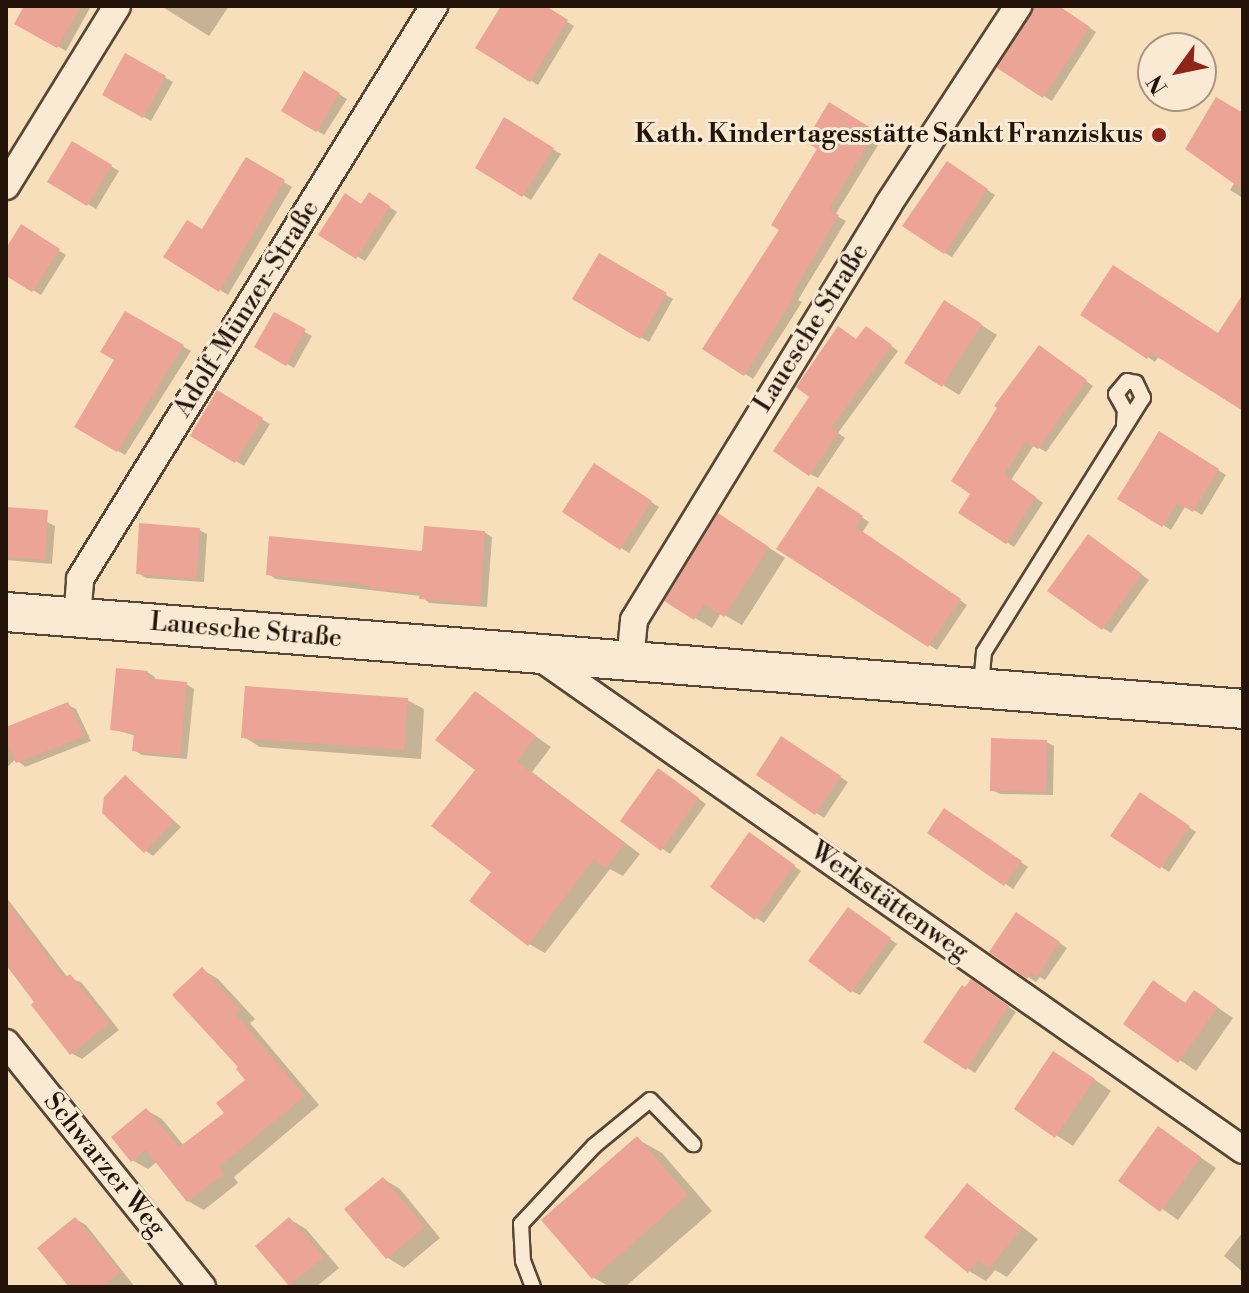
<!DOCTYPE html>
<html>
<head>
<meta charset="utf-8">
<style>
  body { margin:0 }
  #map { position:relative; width:1249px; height:1293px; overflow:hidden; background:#f8dfbb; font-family:"Libre Bodoni",serif }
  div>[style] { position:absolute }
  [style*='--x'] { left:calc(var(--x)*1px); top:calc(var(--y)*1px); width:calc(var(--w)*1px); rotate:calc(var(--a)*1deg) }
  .shadow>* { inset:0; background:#0003 }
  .building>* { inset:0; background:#eca496 }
  .roads { filter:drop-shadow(2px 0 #584636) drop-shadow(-2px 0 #584636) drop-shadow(0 2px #584636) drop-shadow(0 -2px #584636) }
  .lane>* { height:14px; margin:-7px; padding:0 7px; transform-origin:7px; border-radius:7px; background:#faead3 }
  .street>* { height:26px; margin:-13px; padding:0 13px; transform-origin:13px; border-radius:13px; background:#faead3 }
  .secondary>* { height:38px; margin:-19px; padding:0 19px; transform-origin:19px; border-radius:19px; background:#faead3 }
  .dots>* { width:22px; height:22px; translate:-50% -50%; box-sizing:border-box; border:4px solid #faead3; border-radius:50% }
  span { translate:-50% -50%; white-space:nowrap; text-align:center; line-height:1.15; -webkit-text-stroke:6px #faead3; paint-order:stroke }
  .poi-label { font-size:26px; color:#231309; font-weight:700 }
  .right { translate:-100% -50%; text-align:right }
  .street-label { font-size:26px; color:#231309 }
  .frame { position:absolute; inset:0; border:8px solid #231309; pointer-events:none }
  .north { position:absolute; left:1137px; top:32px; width:80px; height:80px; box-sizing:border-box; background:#faead3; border:2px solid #a49482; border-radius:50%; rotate:237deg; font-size:22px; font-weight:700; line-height:32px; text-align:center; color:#231309 }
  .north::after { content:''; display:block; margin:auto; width:28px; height:36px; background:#8f2418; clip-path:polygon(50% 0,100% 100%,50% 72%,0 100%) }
</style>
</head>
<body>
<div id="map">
  <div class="shadow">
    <div style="clip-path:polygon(27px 6px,91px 6px,66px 51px,17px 23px)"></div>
    <div style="clip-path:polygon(161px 6px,229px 6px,209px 36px)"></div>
    <div style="clip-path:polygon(504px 6px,542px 6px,574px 26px,538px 85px,478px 48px)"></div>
    <div style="clip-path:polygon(1038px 6px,1056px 6px,1096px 32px,1052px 101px,1044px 96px)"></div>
    <div style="clip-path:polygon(126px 56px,173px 82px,151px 121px,105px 94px)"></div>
    <div style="clip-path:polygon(305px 74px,347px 99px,324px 135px,284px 110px)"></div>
    <div style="clip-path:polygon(829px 105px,883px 137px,835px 215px,846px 221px,798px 300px,802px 302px,753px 379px,705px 348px,781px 229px,819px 149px)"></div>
    <div style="clip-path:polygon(1243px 115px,1243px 198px,1230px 190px,1235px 182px)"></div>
    <div style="clip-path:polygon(504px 120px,561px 154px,531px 200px,478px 168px)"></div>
    <div style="clip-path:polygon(73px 143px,119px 171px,96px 209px,50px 181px)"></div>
    <div style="clip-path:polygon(247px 159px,292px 187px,228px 295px,166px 256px,203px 232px)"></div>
    <div style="clip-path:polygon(955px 168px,995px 195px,952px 257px,945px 253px)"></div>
    <div style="clip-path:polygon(370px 194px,397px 212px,365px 261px,321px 234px,362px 206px)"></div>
    <div style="clip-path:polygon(22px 227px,66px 255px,41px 295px,6px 274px,6px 252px)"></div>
    <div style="clip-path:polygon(599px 256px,673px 299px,649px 342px,574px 298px)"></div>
    <div style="clip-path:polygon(961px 312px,997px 335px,959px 395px,943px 385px)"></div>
    <div style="clip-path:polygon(125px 313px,191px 351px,125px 455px,77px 426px,117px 359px)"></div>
    <div style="clip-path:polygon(1083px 314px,1219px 336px,1243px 317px,1243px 409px,1159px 356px,1155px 362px,1148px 357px)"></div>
    <div style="clip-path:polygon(274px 315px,312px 336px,294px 368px,257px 346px)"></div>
    <div style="clip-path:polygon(874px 333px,898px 351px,838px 433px,845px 438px,818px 478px,810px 474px,857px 341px)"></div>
    <div style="clip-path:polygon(1047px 352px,1093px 386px,1046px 452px,1034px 445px,1011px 480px,1043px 503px,1014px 547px,961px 513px)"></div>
    <div style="clip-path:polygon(218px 393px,270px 424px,244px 466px,193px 435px)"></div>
    <div style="clip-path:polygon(1159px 434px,1226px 475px,1202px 515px,1186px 505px,1171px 530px,1120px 498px)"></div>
    <div style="clip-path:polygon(602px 470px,659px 507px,629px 553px,565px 511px)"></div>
    <div style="clip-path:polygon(826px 494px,869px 522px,862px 533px,967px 605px,937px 650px,779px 548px)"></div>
    <div style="clip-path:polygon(6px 518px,47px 522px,55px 526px,52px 564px,6px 560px)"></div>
    <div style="clip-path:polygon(735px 526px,785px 558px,742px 625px,721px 613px,712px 628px,695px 618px)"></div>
    <div style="clip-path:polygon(199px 530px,207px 534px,204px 582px,146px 578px,138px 573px)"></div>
    <div style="clip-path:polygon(484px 532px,492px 537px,487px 607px,429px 603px,421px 596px,276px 579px,268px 574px,424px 553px)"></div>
    <div style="clip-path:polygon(1096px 542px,1149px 580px,1111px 633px,1103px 628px)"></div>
    <div style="clip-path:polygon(147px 672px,155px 677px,154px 681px,186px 684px,194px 689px,187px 759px,142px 755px,134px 750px,136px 736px,112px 729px)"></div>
    <div style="clip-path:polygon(475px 694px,551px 747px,532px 772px,640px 854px,623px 876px,610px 869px,545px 953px,529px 944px,494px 872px,478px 769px)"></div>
    <div style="clip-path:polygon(407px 700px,424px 709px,421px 759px,260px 747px,244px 737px)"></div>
    <div style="clip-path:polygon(68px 705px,76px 709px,91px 741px,25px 767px,16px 759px,6px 768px,6px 729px)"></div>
    <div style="clip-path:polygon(1046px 742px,1054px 746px,1053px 795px,1000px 794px,992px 790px)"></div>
    <div style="clip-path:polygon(789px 743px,848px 782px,824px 818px,758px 775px)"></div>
    <div style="clip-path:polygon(666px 776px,706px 804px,670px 854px,623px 821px)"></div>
    <div style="clip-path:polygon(126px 777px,181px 827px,153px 856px,146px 851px)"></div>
    <div style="clip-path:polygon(1148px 799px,1196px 832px,1169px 872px,1113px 835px)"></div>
    <div style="clip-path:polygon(952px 815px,1028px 867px,1013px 889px,930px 832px)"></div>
    <div style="clip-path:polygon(758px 839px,801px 871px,764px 923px,713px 887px)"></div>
    <div style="clip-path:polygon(6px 897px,68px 978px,81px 982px,119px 1030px,82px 1059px,71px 1053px,6px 961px)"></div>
    <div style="clip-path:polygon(856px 914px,897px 944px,860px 995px,852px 991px)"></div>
    <div style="clip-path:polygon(1024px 919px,1067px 948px,1045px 980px,1040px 977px,1036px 982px,991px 952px)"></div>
    <div style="clip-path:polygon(203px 970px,218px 979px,255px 1019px,250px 1023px,319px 1105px,234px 1177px,238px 1183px,204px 1210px,188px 1201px,158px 1161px,148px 1169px,132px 1160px,146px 1110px,162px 1119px,184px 1146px,227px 1113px,247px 1080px)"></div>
    <div style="clip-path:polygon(979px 986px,1016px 1012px,975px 1073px,926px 1041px)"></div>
    <div style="clip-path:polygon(1171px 993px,1187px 1004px,1211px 1003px,1233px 1018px,1196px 1071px,1126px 1024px)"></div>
    <div style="clip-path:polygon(1071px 1063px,1111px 1091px,1073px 1146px,1016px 1109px)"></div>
    <div style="clip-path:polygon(1159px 1129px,1216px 1168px,1178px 1220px,1121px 1180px)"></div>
    <div style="clip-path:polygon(637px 1139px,662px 1153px,712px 1211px,625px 1287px,610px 1287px,594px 1278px,543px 1221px)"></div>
    <div style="clip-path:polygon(383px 1179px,400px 1189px,440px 1238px,404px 1268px,388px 1258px,347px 1210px)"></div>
    <div style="clip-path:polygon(968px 1186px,1038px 1239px,1007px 1277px,995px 1270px,986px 1281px,969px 1271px)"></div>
    <div style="clip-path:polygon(75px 1219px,86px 1225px,135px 1287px,71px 1287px)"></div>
    <div style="clip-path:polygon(289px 1219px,306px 1229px,339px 1268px,316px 1287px,291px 1285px,258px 1246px)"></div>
    <div style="clip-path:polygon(1243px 1232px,1243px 1272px,1224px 1256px)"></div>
  </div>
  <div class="building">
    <div style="clip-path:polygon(24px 6px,81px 6px,57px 48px,14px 24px)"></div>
    <div style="clip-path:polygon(501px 6px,546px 6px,568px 20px,530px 82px,475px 48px)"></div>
    <div style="clip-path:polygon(1035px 6px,1059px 6px,1090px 27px,1043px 98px,997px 68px)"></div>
    <div style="clip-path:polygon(125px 53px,166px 76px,143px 118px,102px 95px)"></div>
    <div style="clip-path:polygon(304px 71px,340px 93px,316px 132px,281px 111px)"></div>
    <div style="clip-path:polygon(1216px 97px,1243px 113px,1243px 190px,1185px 149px)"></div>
    <div style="clip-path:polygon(829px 102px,876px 131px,829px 209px,839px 215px,792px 294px,795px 296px,744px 376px,702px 349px,779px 230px,771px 225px,817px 149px,805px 142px)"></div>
    <div style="clip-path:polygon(504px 117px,554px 148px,522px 197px,475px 168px)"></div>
    <div style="clip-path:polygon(72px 141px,112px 165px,87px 206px,47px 182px)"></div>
    <div style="clip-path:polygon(246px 157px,285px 180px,219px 292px,163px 257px,187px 220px,202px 229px)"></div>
    <div style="clip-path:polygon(947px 161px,988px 189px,944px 254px,902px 226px)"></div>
    <div style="clip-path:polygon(369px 192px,390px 206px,356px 259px,318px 235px,345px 193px,361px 204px)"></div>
    <div style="clip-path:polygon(21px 224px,60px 249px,32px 292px,6px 276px,6px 248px)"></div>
    <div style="clip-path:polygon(599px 253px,667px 293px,640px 339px,572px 299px)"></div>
    <div style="clip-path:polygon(1113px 265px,1218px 333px,1243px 294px,1243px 411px,1151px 353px,1147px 359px,1080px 315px)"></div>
    <div style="clip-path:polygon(944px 300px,982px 324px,942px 387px,904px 363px)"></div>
    <div style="clip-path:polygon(125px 311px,184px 345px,117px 452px,74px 427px,114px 360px,100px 352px)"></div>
    <div style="clip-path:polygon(274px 312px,306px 329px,286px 366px,254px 347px)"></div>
    <div style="clip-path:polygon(838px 326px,856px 339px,866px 326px,892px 345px,832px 427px,839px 432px,809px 476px,773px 451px,809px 397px,796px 387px)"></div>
    <div style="clip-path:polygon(1039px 345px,1087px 380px,1038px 449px,1026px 442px,1004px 474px,1036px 497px,1006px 544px,958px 513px,970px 494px,951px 481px,997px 408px,994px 406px)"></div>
    <div style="clip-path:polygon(217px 390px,263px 418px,235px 463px,190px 436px)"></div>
    <div style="clip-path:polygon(1159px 431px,1219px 469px,1193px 512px,1177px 503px,1162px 527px,1117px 499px)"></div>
    <div style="clip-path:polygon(594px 463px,652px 501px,620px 550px,562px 512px)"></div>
    <div style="clip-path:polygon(818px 486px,863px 516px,856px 527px,961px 599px,928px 647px,776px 549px)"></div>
    <div style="clip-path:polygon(6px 507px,48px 510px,45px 560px,6px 557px)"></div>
    <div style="clip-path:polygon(718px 513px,769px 547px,724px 617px,704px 604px,694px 620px,664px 601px)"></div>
    <div style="clip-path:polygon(139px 523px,200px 528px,196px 579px,136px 574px)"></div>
    <div style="clip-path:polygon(424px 526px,485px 531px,480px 604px,419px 599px,420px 593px,370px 589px,370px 585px,266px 575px,269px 536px,422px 551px)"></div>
    <div style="clip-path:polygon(1088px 534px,1142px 574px,1102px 630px,1047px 591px)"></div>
    <div style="clip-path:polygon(116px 668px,148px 671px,147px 678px,187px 682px,180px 756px,132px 751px,134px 733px,110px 730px)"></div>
    <div style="clip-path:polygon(245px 686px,408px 698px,404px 750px,241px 738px)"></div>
    <div style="clip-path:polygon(475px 691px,536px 736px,517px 762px,625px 843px,606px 869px,594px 859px,528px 946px,469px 901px,491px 872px,431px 826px,475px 770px,435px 740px)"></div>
    <div style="clip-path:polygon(68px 702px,85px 736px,16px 763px,6px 739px,6px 727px)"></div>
    <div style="clip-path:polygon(781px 736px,841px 776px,815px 815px,756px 775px)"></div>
    <div style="clip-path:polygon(991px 738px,1047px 740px,1046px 792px,990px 791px)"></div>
    <div style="clip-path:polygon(658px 768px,699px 798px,661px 851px,620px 821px)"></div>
    <div style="clip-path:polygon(125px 775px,174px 821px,144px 853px,102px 813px,104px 797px)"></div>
    <div style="clip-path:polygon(1140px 792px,1190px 826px,1160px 869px,1110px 836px)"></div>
    <div style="clip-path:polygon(944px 808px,1022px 861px,1004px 886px,927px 833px)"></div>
    <div style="clip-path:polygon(749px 832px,795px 865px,755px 920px,710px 887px)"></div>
    <div style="clip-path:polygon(6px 901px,64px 978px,70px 974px,110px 1023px,70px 1055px,31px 1005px,34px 1002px,6px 965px)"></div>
    <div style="clip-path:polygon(848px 907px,891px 938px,851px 993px,808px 961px)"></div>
    <div style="clip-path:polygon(1016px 912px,1060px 942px,1037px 977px,1031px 973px,1027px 979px,989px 952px)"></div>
    <div style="clip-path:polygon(202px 967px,240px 1009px,235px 1013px,305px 1096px,219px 1167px,224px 1174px,187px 1202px,146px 1150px,131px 1162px,111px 1137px,146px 1108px,179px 1147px,224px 1113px,216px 1103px,245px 1080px,236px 1069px,238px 1067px,172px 995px)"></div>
    <div style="clip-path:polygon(971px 979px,1009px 1006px,966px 1070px,923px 1042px,962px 985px,965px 987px)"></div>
    <div style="clip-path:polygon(1153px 980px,1185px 1003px,1194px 990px,1218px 1007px,1178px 1063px,1123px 1024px)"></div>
    <div style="clip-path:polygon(1053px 1051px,1095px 1079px,1055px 1138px,1014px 1109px)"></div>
    <div style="clip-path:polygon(1158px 1126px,1201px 1157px,1160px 1212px,1118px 1181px)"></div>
    <div style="clip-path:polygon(637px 1136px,688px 1195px,592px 1279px,541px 1220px)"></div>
    <div style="clip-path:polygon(383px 1177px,425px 1227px,386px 1259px,344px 1209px)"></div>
    <div style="clip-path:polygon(967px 1183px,1022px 1228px,989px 1269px,978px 1260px,968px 1273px,924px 1237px)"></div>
    <div style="clip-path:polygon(75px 1217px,121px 1272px,102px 1287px,69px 1287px,37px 1248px)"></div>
    <div style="clip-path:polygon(289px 1217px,324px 1257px,289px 1286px,255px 1246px)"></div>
  </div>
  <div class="roads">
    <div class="lane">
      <div style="--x:981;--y:686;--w:34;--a:-85"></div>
      <div style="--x:984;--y:652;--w:300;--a:-58"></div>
      <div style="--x:1143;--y:398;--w:17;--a:-115"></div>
      <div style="--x:1136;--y:383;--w:9;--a:-167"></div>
      <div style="--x:1127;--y:381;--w:17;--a:130"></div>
      <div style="--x:1116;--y:394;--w:18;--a:61"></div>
      <div style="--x:1125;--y:410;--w:15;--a:94"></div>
      <div style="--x:533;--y:1287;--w:28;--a:-111"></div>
      <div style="--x:523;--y:1261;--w:37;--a:-93"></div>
      <div style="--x:521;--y:1224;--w:107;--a:-46.9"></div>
      <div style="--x:594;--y:1146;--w:72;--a:-39.4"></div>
      <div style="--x:650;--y:1100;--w:62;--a:45.7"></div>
    </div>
    <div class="street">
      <div style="--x:6;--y:186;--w:211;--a:-58.3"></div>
      <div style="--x:77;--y:617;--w:38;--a:-85"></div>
      <div style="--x:80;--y:579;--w:674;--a:-58.29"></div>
      <div style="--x:538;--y:656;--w:861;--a:35.02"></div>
      <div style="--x:630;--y:661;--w:41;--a:-84.4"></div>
      <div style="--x:634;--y:620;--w:487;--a:-58.5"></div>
      <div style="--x:888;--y:205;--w:238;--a:-56.8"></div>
      <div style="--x:6;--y:1043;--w:313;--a:51.2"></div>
    </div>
    <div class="secondary">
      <div style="--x:6;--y:612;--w:1241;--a:4.48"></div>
    </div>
  </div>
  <div class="dots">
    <div style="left:1159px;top:135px;background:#8f2418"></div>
  </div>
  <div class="poi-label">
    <span class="right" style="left:1143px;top:135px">Kath. Kindertagesstätte Sankt Franziskus</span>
  </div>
  <div class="street-label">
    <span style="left:247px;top:309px;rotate:-58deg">Adolf-Münzer-Straße</span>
    <span style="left:812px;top:328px;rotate:-58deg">Lauesche Straße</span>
    <span style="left:246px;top:631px;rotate:5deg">Lauesche Straße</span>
    <span style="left:889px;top:902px;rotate:35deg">Werkstättenweg</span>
    <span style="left:104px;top:1165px;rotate:51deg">Schwarzer Weg</span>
  </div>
  <div class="frame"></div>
  <div class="north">N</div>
</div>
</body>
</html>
